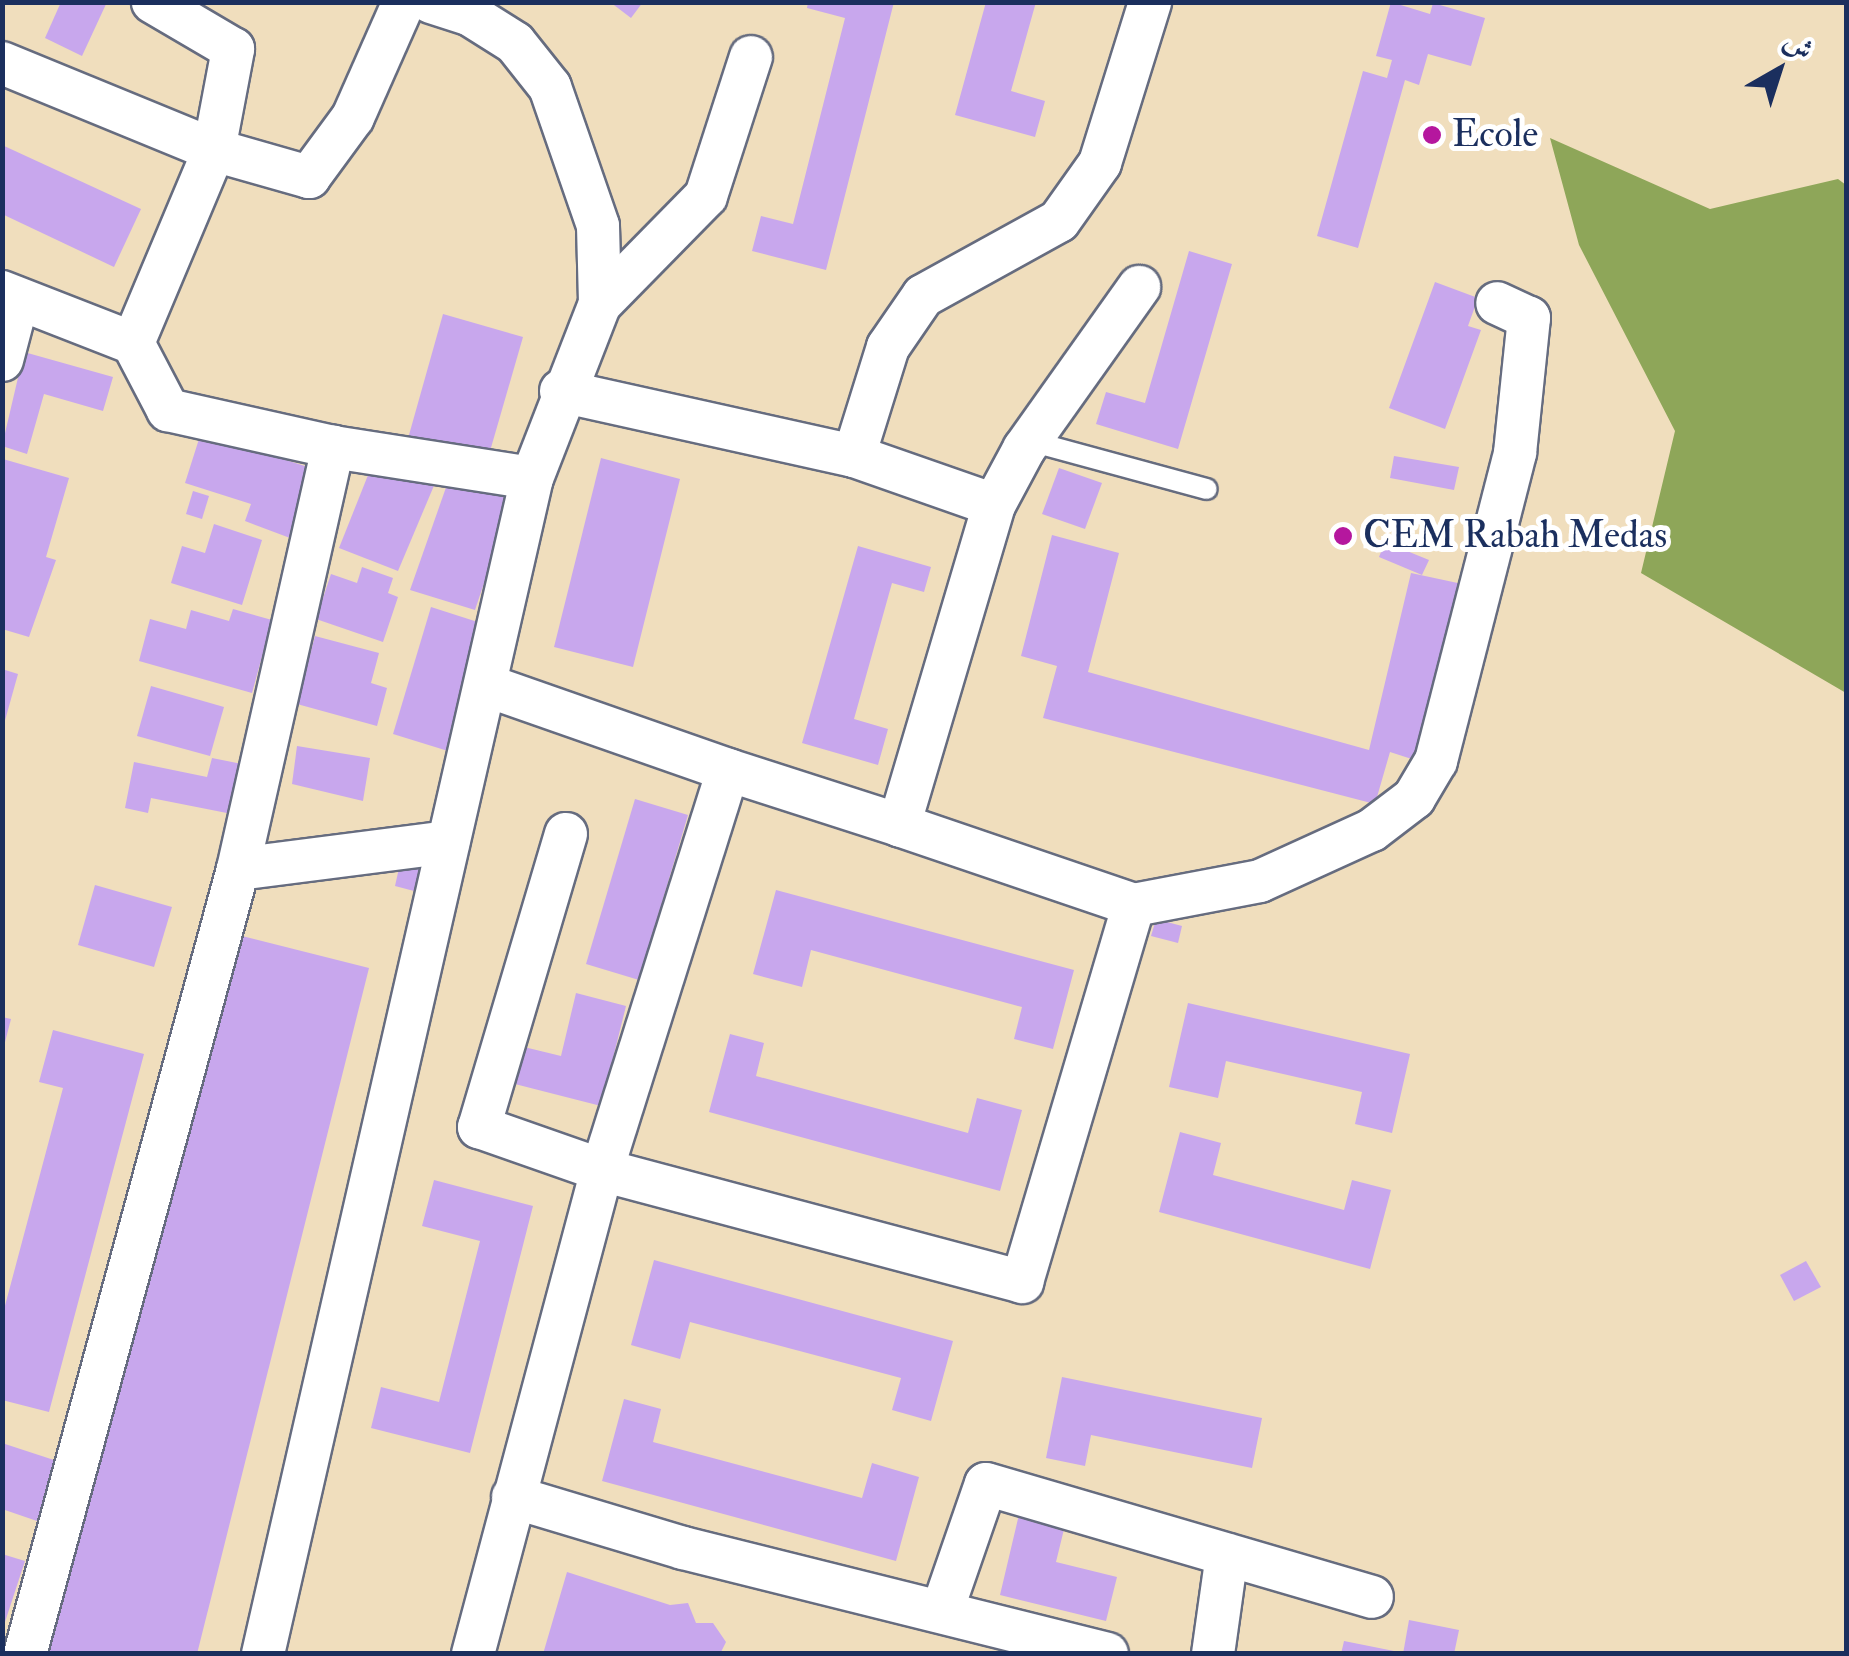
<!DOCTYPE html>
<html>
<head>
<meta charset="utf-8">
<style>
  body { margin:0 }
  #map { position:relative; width:1849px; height:1656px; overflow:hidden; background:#f0debd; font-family:"IM FELL Double Pica",Amiri,serif }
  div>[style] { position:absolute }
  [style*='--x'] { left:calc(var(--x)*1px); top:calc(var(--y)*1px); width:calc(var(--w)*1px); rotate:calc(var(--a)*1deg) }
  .forest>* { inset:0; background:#8ea659 }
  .building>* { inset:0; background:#c8a7ed }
  .roads { filter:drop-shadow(2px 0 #666c7f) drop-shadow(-2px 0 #666c7f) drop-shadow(0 2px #666c7f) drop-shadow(0 -2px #666c7f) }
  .service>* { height:20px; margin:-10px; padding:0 10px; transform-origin:10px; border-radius:10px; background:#fff }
  .minor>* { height:42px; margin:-21px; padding:0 21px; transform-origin:21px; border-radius:21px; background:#fff }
  .dots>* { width:28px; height:28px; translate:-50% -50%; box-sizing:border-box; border:5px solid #fff; border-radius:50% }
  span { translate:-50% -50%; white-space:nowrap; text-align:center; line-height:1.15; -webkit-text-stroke:10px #fff; paint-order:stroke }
  .poi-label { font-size:38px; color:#1b2f5e }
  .left { translate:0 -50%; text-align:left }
  .frame { position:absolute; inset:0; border:5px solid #1b2f5e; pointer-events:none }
  .north { position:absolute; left:1729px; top:20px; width:100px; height:100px; -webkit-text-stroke:8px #fff; paint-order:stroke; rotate:39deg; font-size:28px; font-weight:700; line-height:40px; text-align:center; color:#1b2f5e }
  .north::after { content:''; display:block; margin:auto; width:35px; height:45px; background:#1b2f5e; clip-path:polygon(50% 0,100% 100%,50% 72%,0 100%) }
</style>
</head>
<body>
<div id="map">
  <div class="forest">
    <div style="clip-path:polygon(1550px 138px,1710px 209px,1838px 179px,1846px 185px,1846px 693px,1641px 573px,1675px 431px,1579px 245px)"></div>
  </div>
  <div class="building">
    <div style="clip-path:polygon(61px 2px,107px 2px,82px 56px,45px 38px)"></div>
    <div style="clip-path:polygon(610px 2px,643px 2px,631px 18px)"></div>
    <div style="clip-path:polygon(808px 2px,894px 2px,826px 270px,752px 251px,761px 216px,793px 224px,845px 18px,807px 8px)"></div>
    <div style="clip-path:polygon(986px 2px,1036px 2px,1011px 91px,1045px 101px,1035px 137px,955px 115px)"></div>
    <div style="clip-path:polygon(1391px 2px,1430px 14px,1433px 3px,1485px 18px,1471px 66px,1428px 54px,1419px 85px,1405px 80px,1358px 248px,1317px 236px,1363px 71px,1387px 78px,1392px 60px,1376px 56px)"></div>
    <div style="clip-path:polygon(2px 145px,141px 209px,114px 267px,2px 214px)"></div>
    <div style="clip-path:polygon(1189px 251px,1232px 264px,1178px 449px,1096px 424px,1106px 392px,1145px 403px)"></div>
    <div style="clip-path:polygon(1435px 282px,1478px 298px,1468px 326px,1481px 330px,1445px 429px,1389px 408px)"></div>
    <div style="clip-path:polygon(443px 314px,523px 337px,486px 465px,407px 442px)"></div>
    <div style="clip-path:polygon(24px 352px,113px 377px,103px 411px,44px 394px,27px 454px,2px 446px)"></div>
    <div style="clip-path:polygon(206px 417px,258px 451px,311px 468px,290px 538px,245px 521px,251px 504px,185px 483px)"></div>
    <div style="clip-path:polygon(380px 445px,441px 469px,398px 571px,339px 548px)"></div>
    <div style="clip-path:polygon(1394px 456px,1459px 467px,1454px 490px,1390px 478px)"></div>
    <div style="clip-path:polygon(601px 458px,680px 479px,633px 667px,554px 647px)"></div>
    <div style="clip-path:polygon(3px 459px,69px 478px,46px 557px,56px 560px,29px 637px,2px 629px)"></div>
    <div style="clip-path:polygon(456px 459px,519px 479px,475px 610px,410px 590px)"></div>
    <div style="clip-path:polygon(1059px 468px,1102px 483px,1085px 529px,1042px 514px)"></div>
    <div style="clip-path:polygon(193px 491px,209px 496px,202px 519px,186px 514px)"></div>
    <div style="clip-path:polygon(214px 524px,262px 540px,242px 605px,171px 583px,182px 546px,205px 553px)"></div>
    <div style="clip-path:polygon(1052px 535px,1119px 553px,1088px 672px,1369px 750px,1411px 573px,1467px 585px,1421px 762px,1390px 752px,1375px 804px,1043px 718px,1057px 666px,1021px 656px)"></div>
    <div style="clip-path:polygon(1385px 542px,1429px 560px,1422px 575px,1379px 557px)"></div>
    <div style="clip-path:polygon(858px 546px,931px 567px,924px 592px,892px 583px,854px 719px,888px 729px,878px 765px,802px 743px)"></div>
    <div style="clip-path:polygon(362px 567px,393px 578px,388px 593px,398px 597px,383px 642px,316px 619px,331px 574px,357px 583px)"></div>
    <div style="clip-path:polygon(431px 607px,487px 625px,448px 751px,393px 734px)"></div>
    <div style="clip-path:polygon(233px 609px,272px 620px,252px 693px,139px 661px,150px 619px,186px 629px,191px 610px,229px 621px)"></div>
    <div style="clip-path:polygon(315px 636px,379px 653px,371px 683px,387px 688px,377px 726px,297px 704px)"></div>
    <div style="clip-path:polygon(2px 669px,18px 674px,4px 724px,2px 723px)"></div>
    <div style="clip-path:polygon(151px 686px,224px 707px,210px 756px,137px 736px)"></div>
    <div style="clip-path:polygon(297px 746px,370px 758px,363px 801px,292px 784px)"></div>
    <div style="clip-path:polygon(212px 758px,247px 765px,237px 815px,151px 798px,148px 813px,125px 808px,134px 762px,207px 777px)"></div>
    <div style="clip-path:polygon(635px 799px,688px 815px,639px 980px,586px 964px)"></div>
    <div style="clip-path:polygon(403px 850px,423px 855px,414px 891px,395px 886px)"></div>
    <div style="clip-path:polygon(95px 885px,172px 907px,154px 967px,78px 945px)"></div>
    <div style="clip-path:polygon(776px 890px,1074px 970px,1053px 1049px,1014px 1039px,1022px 1007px,811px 950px,802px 987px,753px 974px)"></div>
    <div style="clip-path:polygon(1156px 919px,1182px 926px,1178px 943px,1151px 936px)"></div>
    <div style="clip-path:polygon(226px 932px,369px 968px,197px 1654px,44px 1654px)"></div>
    <div style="clip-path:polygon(576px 993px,626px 1006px,601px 1106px,511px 1083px,520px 1046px,561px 1056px)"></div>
    <div style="clip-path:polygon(1188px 1003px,1410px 1054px,1392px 1133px,1355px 1124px,1362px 1092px,1226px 1061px,1218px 1098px,1169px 1087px)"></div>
    <div style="clip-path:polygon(2px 1017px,11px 1019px,4px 1046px,2px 1046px)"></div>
    <div style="clip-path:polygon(53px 1030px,144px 1054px,49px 1412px,2px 1400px,2px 1317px,63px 1088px,39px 1082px)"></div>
    <div style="clip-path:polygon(730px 1034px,764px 1043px,756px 1076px,968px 1133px,977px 1098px,1022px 1110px,1000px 1191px,709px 1112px)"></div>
    <div style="clip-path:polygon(1180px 1132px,1221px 1143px,1213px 1175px,1344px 1210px,1352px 1180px,1391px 1190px,1370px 1269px,1159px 1212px)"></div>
    <div style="clip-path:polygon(434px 1180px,533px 1206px,470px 1453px,371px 1428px,381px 1387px,439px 1402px,480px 1241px,422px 1226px)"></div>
    <div style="clip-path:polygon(654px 1260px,953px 1341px,931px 1421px,892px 1410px,901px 1378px,690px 1322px,680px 1359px,631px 1345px)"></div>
    <div style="clip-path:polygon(1806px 1261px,1821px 1287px,1794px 1301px,1780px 1275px)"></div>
    <div style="clip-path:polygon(1062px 1377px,1262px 1418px,1252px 1468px,1091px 1435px,1085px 1466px,1046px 1458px)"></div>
    <div style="clip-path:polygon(624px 1399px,661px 1409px,653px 1442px,862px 1498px,872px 1463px,919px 1477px,896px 1561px,602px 1481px)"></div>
    <div style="clip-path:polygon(2px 1443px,57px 1461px,37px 1521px,2px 1509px)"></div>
    <div style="clip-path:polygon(1021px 1506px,1067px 1517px,1056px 1562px,1117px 1577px,1106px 1621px,1000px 1595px)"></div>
    <div style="clip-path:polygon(2px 1554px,25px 1561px,3px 1628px,2px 1628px)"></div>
    <div style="clip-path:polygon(567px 1572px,670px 1605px,688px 1603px,696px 1623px,713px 1623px,726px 1642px,720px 1654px,543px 1654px)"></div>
    <div style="clip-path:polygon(1409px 1620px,1459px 1630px,1454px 1654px,1403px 1654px)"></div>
    <div style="clip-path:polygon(1344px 1641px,1399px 1652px,1399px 1654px,1341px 1654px)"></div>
  </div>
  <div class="roads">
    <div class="service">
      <div style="--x:1030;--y:441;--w:183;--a:15.2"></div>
    </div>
    <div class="minor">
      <div style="--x:431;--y:2;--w:40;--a:18"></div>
      <div style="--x:469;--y:14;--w:54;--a:32.2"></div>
      <div style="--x:515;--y:43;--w:56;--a:51.5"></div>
      <div style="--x:550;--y:87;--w:147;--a:70.9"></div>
      <div style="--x:598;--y:226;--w:78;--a:88.5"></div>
      <div style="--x:2;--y:63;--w:229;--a:22.3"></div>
      <div style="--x:214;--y:150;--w:99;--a:15.9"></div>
      <div style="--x:309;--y:177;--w:74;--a:-53.7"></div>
      <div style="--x:353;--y:117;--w:126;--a:-66.1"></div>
      <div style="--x:2;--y:292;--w:141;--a:21.3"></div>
      <div style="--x:133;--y:343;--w:76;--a:62.4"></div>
      <div style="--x:168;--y:410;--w:169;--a:12.6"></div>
      <div style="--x:333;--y:447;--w:201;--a:8.9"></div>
      <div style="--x:133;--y:343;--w:209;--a:-67.2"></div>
      <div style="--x:214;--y:150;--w:103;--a:-79.3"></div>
      <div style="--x:233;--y:49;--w:93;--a:-149.6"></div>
      <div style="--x:2;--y:360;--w:63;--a:-75.3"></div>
      <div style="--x:561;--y:391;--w:300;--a:12.5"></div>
      <div style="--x:854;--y:456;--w:114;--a:-72.7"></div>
      <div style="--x:888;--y:347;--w:62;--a:-55.5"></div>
      <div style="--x:923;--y:296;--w:155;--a:-28.9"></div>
      <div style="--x:1059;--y:221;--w:71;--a:-54.7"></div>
      <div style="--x:1100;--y:163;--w:169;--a:-72.7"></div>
      <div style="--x:854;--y:456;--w:148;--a:19.3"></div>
      <div style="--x:994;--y:505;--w:334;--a:106.5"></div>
      <div style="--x:899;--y:825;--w:248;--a:18.8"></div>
      <div style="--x:1134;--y:905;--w:128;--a:-10.8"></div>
      <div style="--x:1260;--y:881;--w:123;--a:-24.5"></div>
      <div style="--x:1372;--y:830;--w:53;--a:-37.3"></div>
      <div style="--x:1414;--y:798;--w:43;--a:-59.3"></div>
      <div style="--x:1436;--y:761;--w:318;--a:-75.6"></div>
      <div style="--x:1515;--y:453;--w:136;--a:-84.1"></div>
      <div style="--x:1529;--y:318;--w:35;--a:-155"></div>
      <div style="--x:994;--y:505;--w:64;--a:-61.8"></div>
      <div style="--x:1024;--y:449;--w:199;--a:-54.6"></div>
      <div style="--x:728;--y:770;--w:180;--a:17.8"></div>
      <div style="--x:566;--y:834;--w:306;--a:106.5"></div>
      <div style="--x:479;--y:1127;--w:130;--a:19.3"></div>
      <div style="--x:602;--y:1170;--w:435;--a:14.9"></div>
      <div style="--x:1022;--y:1282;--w:393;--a:-73.5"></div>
      <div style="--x:238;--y:869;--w:212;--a:-7.3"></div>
      <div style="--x:513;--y:1497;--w:177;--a:16.7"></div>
      <div style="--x:683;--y:1548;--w:437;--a:14"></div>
      <div style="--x:943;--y:1608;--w:131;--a:-70.9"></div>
      <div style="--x:986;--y:1484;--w:402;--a:16.3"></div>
      <div style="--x:25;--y:1654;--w:813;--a:-74.82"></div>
      <div style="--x:238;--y:869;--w:433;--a:-77.3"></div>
      <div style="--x:263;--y:1654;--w:1206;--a:-77.12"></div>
      <div style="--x:532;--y:478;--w:187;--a:-68.7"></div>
      <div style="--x:600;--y:304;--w:151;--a:-45.5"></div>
      <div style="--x:706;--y:196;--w:146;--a:-72.1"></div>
      <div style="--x:473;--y:1654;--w:501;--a:-75.08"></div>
      <div style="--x:602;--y:1170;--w:419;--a:-72.5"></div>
      <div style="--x:728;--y:770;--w:254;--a:-160.7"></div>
      <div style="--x:1213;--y:1654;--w:100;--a:-82"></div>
    </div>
  </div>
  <div class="dots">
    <div style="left:1432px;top:135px;background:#b5179e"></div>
    <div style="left:1343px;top:536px;background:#b5179e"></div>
  </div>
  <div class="poi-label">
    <span class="left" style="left:1452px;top:135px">Ecole</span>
    <span class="left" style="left:1363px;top:536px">CEM Rabah Medas</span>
  </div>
  <div class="frame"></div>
  <div class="north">ش</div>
</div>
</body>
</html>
